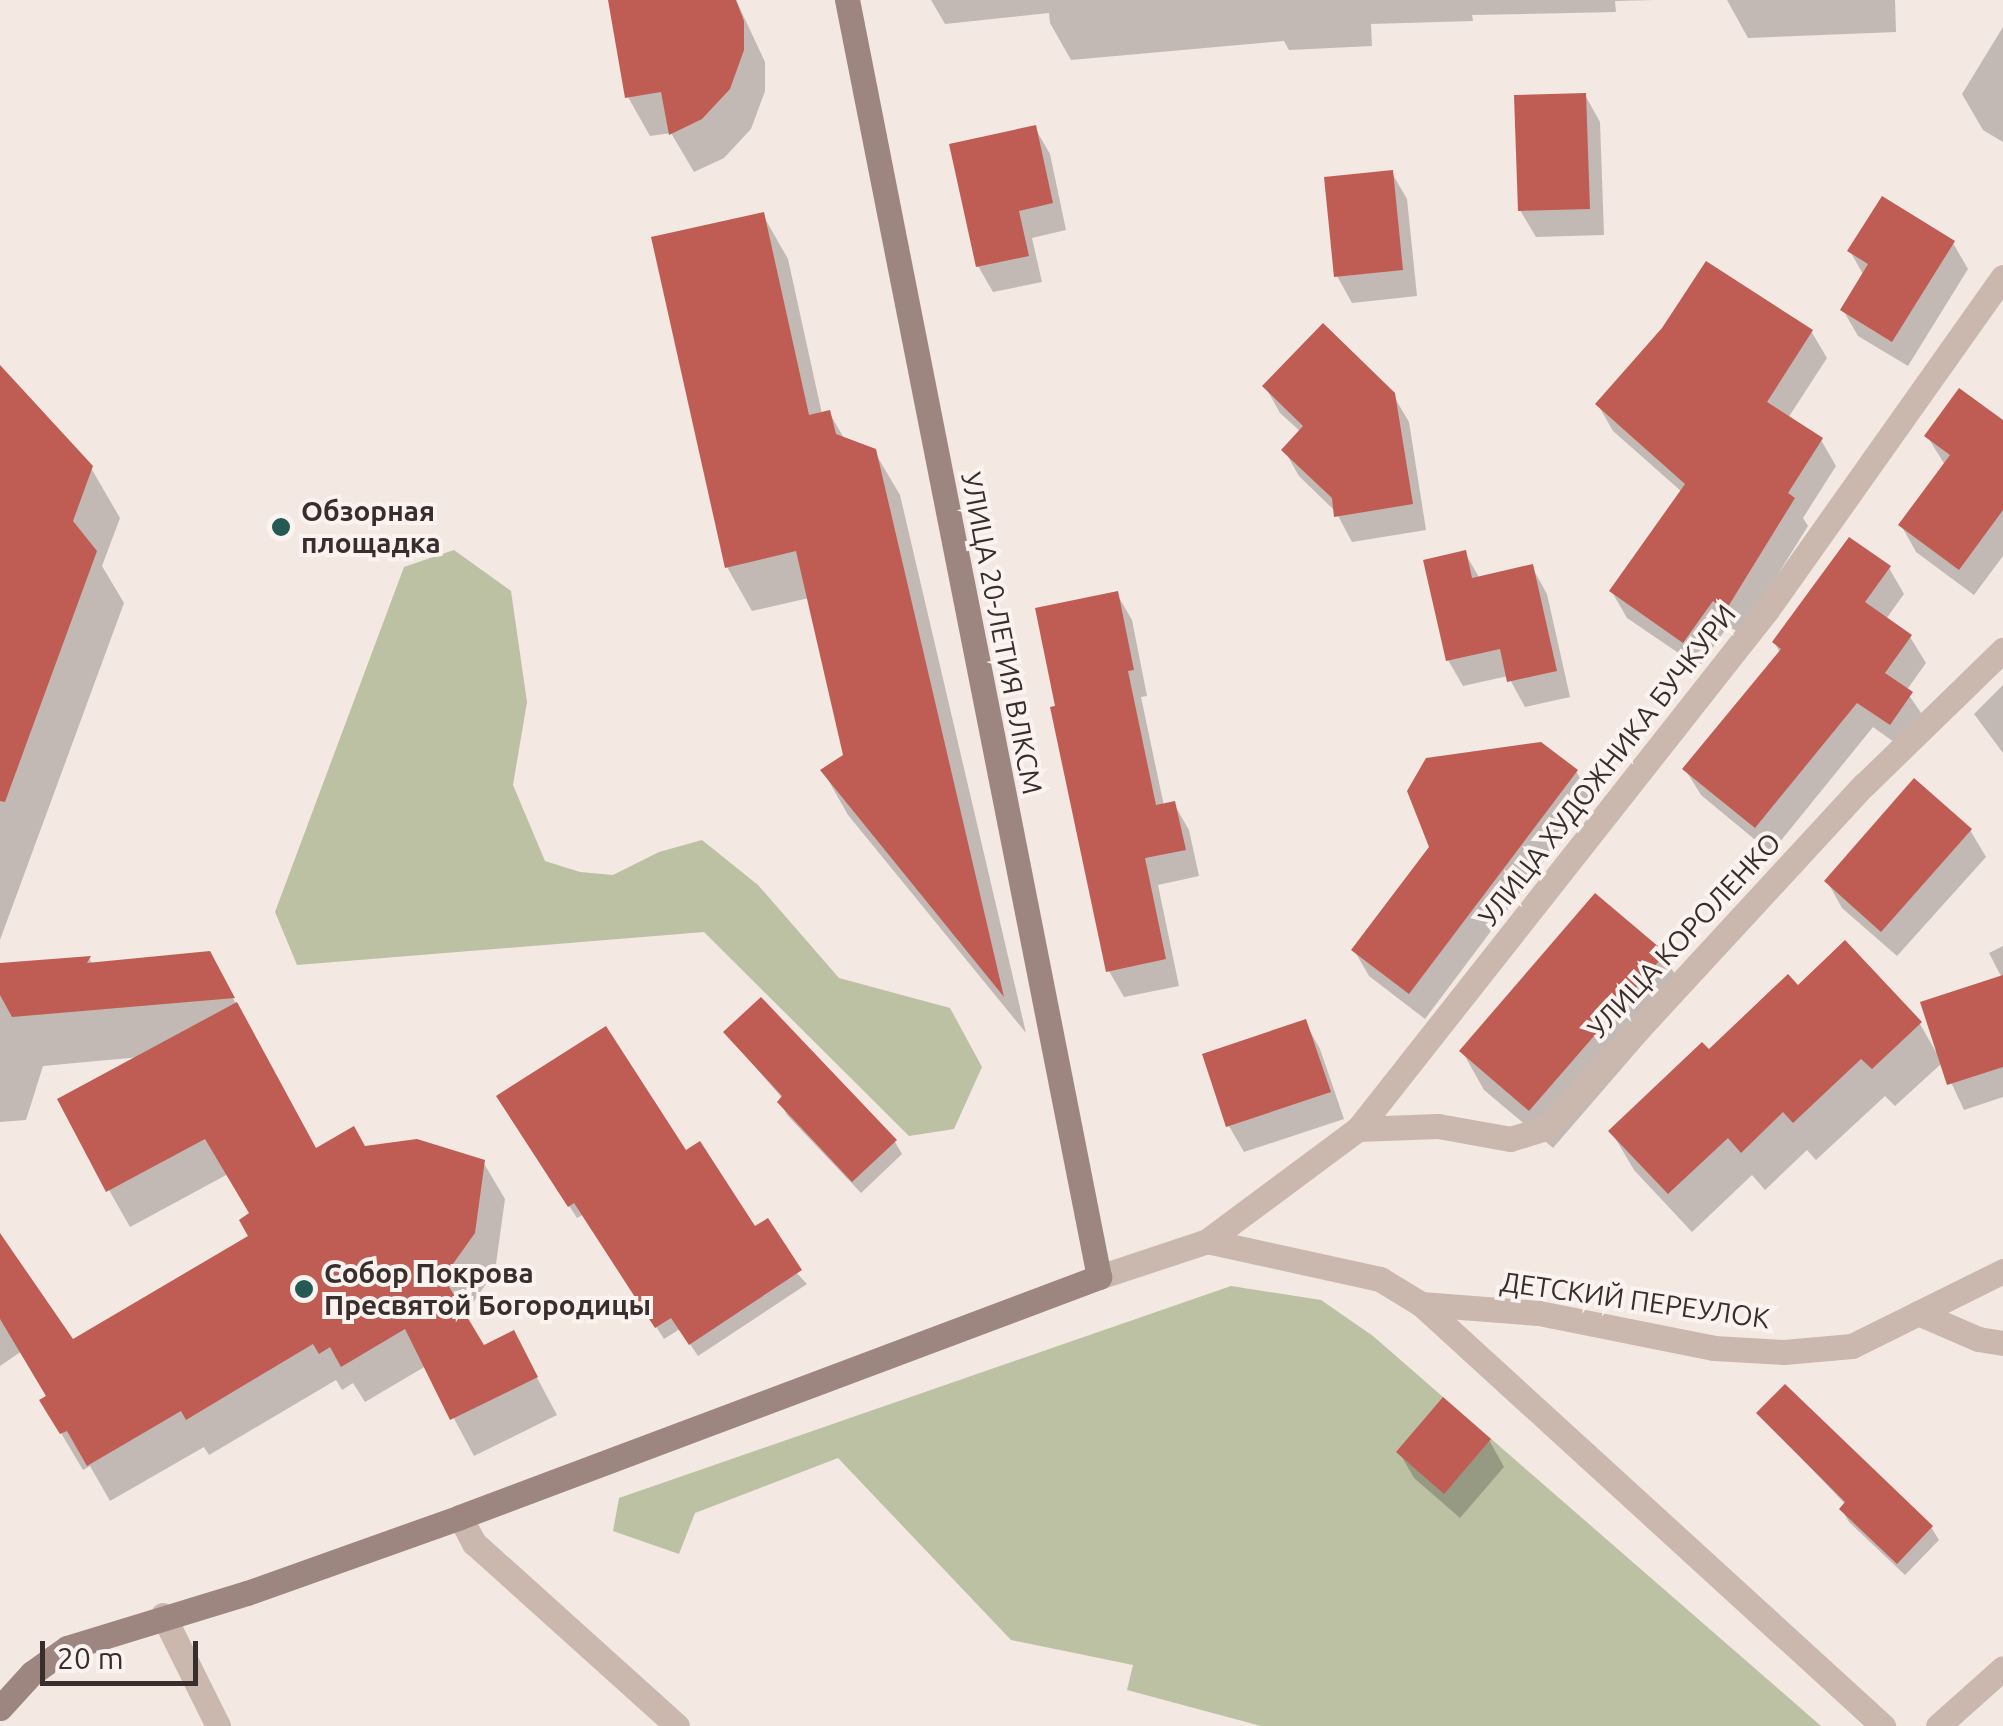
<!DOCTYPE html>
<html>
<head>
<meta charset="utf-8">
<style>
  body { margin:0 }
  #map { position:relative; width:2003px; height:1726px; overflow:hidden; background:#f3e8e2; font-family:Ubuntu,sans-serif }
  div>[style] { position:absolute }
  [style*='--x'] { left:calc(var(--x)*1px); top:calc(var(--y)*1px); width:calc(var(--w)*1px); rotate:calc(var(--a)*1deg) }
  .green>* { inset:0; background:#bcc1a3 }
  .shadow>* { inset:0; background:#0003 }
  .building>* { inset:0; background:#bf5d54 }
  .street>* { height:25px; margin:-12.5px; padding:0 12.5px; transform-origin:12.5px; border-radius:12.5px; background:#cab7ae }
  .secondary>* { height:25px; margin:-12.5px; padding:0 12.5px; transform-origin:12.5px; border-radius:12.5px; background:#9e8680 }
  .dots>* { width:28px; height:28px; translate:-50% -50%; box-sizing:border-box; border:5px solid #faf3ef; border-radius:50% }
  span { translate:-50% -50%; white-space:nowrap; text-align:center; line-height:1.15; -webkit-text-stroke:8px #faf3ef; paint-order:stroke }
  .poi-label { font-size:28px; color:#3a2e2c; font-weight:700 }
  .left { translate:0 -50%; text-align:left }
  .street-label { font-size:28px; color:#3a2e2c }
  .scale { position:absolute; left:40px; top:1641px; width:158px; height:45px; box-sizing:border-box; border:5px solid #3a2e2c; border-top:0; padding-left:12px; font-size:30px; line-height:35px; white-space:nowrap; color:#3a2e2c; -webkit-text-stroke:8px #faf3ef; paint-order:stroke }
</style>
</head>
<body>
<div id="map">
  <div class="green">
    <div style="clip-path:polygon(454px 550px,511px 591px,527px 702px,513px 785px,545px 861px,580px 872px,613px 875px,659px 852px,702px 840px,758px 885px,839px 978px,950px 1008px,982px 1067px,954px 1129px,909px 1136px,704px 932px,297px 965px,275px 912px,404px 567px)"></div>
    <div style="clip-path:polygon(1231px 1286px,1321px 1300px,1373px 1336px,1821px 1726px,1261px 1726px,1127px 1690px,1133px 1665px,1011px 1640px,838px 1458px,695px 1513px,679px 1554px,613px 1531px,619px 1498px)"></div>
  </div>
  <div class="shadow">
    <div style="clip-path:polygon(611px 0,736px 0,765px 62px,765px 91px,751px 129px,724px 158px,694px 172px,671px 133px,650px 136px,628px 97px)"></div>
    <div style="clip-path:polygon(931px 0,1654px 0,1615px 1px,1616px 12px,1472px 15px,1473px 21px,1371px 24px,1372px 46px,1289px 50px,1284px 41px,1071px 60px,1050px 23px,1049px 13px,945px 24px)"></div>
    <div style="clip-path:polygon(1895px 0,1896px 32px,1748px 38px,1727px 0)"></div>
    <div style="clip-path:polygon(2003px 27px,2003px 142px,1983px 130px,1962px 94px)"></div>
    <div style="clip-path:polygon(1585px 95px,1600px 122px,1604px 235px,1536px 237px,1520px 210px)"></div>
    <div style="clip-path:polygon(1035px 128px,1050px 154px,1066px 230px,1032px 238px,1042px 282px,993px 292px,978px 266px)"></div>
    <div style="clip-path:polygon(1392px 173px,1407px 199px,1417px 296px,1352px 303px,1337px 276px)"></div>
    <div style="clip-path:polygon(763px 215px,788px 259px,822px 414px,829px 412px,845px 440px,874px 451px,900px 495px,1026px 1033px,848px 815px,823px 771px,846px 756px,809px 598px,752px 611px,727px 567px)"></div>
    <div style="clip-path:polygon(1953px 243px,1968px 269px,1908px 366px,1858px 336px,1843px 310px,1864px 276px,1850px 251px)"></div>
    <div style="clip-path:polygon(1811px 331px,1827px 358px,1788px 418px,1821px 440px,1836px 466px,1803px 518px,1808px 526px,1741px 634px,1728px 626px,1699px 667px,1627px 618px,1612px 592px,1682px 492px,1613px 431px,1598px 405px)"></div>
    <div style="clip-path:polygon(0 369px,91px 468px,120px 518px,102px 566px,124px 603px,0 940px)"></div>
    <div style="clip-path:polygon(1265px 386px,1393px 395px,1409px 422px,1426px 530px,1352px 542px,1336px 512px,1299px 476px,1284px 450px,1301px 432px,1280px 413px)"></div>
    <div style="clip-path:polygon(2003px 423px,2003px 556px,1974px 595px,1916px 552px,1901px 525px,1945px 465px,1927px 436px)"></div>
    <div style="clip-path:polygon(1465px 553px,1480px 579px,1532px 567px,1547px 594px,1570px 697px,1525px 707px,1508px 676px,1463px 686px,1448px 660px)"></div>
    <div style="clip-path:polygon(1889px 568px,1904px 594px,1886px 619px,1910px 637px,1926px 663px,1906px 691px,1926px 720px,1905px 750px,1873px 727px,1771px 853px,1701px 795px,1685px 769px,1780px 653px,1775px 643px)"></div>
    <div style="clip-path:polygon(1117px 594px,1132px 620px,1147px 696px,1141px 697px,1164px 806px,1174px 804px,1189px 830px,1199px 876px,1158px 885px,1179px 986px,1124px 997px,1109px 971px,1058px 708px)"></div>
    <div style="clip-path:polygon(2003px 685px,2003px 753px,1974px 714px)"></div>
    <div style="clip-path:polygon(1576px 771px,1591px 798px,1425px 1019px,1369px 976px,1354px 950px,1432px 848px)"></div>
    <div style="clip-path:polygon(1970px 830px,1986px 857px,1897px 956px,1842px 908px,1827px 881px)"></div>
    <div style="clip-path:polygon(2003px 946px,2003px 1097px,1964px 1110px,1942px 1063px,1895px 1106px,1885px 1096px,1816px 1160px,1807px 1150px,1765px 1190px,1752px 1175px,1692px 1232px,1634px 1170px,1611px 1131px,1798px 988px,1920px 1024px,1936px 1052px,2002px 978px,1989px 953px)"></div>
    <div style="clip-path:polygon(209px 954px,316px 1151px,364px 1149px,483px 1162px,505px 1199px,495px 1271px,470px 1307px,473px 1313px,465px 1317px,483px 1348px,513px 1333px,557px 1415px,474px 1456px,426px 1366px,365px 1402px,353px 1383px,342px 1390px,336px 1380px,209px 1455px,204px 1447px,110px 1501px,90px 1466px,83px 1470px,64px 1438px,43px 1401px,49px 1397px,22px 1351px,0 1366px,0 1237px,72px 1342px,252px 1237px,252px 1215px,228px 1174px,130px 1227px,109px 1190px,140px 1057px,43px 1066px,26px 1120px,0 1122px,0 965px,89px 958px,93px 965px)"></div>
    <div style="clip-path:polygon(1664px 955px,1686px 994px,1553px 1148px,1484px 1090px,1462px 1051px)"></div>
    <div style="clip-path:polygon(1305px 1022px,1320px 1049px,1344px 1119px,1244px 1152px,1229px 1126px,1205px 1056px)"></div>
    <div style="clip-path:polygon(726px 1033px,895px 1142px,902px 1154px,861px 1193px,787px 1115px,780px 1102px,783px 1099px)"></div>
    <div style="clip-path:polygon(507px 1109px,685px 1153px,807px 1284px,698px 1356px,680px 1329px,664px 1339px,584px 1214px,577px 1218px)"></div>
    <div style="clip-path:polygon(1759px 1413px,1931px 1527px,1939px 1540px,1905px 1575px,1849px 1522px,1842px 1510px,1846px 1505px)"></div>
    <div style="clip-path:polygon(1489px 1440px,1504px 1467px,1460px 1518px,1414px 1478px,1399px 1452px)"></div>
  </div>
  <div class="building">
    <div style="clip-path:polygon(608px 0,736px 0,744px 21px,744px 50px,730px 89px,702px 119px,669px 135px,661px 92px,625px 98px)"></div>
    <div style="clip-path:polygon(1586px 93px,1590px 209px,1518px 211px,1514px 95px)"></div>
    <div style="clip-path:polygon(1036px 125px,1053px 203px,1019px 211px,1029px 256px,976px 267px,949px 144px)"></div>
    <div style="clip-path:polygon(1393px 170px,1403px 270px,1334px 277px,1324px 177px)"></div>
    <div style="clip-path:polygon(1882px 196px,1955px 241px,1892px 342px,1840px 310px,1868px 264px,1847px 251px)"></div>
    <div style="clip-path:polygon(764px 212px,809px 415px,830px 410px,836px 434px,876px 449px,1004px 997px,820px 770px,843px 755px,796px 551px,725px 568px,651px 237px)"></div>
    <div style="clip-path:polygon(1706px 261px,1813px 330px,1767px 402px,1823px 438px,1788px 493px,1795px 498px,1726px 610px,1713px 601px,1683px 643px,1609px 591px,1685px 484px,1595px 404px,1662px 328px)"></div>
    <div style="clip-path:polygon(1323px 323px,1395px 393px,1413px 504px,1334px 517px,1332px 498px,1281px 450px,1303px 426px,1262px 386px)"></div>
    <div style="clip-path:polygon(0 365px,93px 466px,73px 521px,97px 551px,5px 802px,0 801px)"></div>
    <div style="clip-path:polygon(1959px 388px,2003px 420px,2003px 510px,1959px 570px,1898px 525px,1950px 455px,1924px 436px)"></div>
    <div style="clip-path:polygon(1849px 537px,1891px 566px,1865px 602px,1912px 635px,1885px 673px,1913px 692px,1890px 725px,1857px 703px,1755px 828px,1682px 769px,1781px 649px,1772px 642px)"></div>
    <div style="clip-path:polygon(1466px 550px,1472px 578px,1533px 564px,1557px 671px,1507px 682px,1500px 649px,1446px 661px,1423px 560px)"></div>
    <div style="clip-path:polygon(1118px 591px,1134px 670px,1128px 671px,1156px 805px,1175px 801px,1186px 850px,1145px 858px,1166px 959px,1106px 972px,1050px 707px,1055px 706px,1035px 608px)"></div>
    <div style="clip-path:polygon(1541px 742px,1578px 770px,1409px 994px,1351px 950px,1429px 847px,1407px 791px,1426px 758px)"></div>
    <div style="clip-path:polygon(1914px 778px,1972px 829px,1881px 932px,1824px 881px)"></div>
    <div style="clip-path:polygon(1595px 893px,1666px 953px,1529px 1111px,1459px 1051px)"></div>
    <div style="clip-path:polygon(1845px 940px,1922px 1022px,1872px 1069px,1861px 1059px,1793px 1123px,1783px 1112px,1741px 1153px,1728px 1138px,1668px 1194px,1608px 1131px,1702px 1042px,1709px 1049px,1788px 974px,1798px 985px)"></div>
    <div style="clip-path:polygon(210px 951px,235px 998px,12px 1017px,0 995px,0 963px,91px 956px,87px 963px)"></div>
    <div style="clip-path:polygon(2003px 975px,2003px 1067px,1947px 1085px,1920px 1002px)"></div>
    <div style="clip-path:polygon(761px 997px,897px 1140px,852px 1182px,777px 1102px,782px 1096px,723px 1032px)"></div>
    <div style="clip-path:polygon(237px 1002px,316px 1148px,354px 1126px,365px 1146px,417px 1139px,485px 1160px,475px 1233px,450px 1268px,454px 1274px,445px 1280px,484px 1345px,514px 1330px,538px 1377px,450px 1420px,405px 1329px,341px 1367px,330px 1347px,319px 1354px,313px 1344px,186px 1420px,181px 1411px,87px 1466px,67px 1431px,60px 1434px,50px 1418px,39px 1400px,46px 1396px,0 1319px,0 1233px,73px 1339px,248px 1236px,239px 1220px,249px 1213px,205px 1139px,106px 1192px,57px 1099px)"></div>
    <div style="clip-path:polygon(1306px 1019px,1331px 1092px,1226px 1127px,1202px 1054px)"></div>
    <div style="clip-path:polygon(606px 1026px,686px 1150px,700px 1141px,755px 1226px,768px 1218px,802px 1270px,689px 1345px,671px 1318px,655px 1328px,574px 1203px,568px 1207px,496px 1096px)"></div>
    <div style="clip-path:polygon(1785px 1384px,1933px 1526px,1897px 1564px,1839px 1509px,1845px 1502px,1756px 1413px)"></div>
    <div style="clip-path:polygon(1443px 1397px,1491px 1439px,1444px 1494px,1396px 1452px)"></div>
  </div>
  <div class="street">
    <div style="--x:1358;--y:1129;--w:80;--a:-2.1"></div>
    <div style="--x:1438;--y:1126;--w:73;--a:10.2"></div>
    <div style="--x:1510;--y:1139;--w:39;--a:-17"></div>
    <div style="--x:1547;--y:1128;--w:467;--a:-47.3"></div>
    <div style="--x:1864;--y:785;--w:194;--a:-44.2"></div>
    <div style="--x:1207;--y:1241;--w:188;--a:-36.6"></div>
    <div style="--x:1358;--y:1129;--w:661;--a:-51.76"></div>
    <div style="--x:1767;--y:610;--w:408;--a:-54.7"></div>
    <div style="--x:1099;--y:1277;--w:114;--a:-18.4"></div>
    <div style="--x:1207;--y:1241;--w:177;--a:12.4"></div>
    <div style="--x:1380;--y:1279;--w:48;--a:31.4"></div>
    <div style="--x:1421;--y:1304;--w:626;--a:42.41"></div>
    <div style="--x:1421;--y:1304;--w:118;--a:4.4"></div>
    <div style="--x:1539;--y:1313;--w:178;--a:11.3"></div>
    <div style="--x:1714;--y:1348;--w:70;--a:3.3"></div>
    <div style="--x:1784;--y:1352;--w:68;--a:-5"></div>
    <div style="--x:1852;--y:1346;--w:169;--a:-26.4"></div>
    <div style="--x:1918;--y:1313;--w:65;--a:23.4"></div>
    <div style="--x:1978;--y:1339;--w:25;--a:9"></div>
    <div style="--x:460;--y:1517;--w:30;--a:62"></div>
    <div style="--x:474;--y:1543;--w:273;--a:42"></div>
    <div style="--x:163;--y:1615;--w:124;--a:63.6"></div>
    <div style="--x:1938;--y:1726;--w:87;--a:-41.7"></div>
  </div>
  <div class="secondary">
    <div style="--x:0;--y:1708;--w:47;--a:-47.6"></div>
    <div style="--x:32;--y:1673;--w:43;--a:-35.5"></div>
    <div style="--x:67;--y:1648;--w:188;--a:-17"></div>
    <div style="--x:247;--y:1593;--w:226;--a:-19.6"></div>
    <div style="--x:460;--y:1517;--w:683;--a:-20.59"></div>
    <div style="--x:1099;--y:1277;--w:1302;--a:-101.16"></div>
  </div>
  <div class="dots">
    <div style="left:281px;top:527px;background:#245954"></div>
    <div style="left:304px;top:1289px;background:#245954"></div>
  </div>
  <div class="poi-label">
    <span class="left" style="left:301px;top:527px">Обзорная<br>площадка</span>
    <span class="left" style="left:324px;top:1289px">Собор Покрова<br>Пресвятой Богородицы</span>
  </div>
  <div class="street-label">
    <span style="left:1002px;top:633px;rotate:79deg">УЛИЦА 20-ЛЕТИЯ ВЛКСМ</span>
    <span style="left:1607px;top:765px;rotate:-52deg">УЛИЦА ХУДОЖНИКА БУЧКУРИ</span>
    <span style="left:1684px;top:935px;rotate:-47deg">УЛИЦА КОРОЛЕНКО</span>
    <span style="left:1635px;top:1300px;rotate:8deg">ДЕТСКИЙ ПЕРЕУЛОК</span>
  </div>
  <div class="scale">20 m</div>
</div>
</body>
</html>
